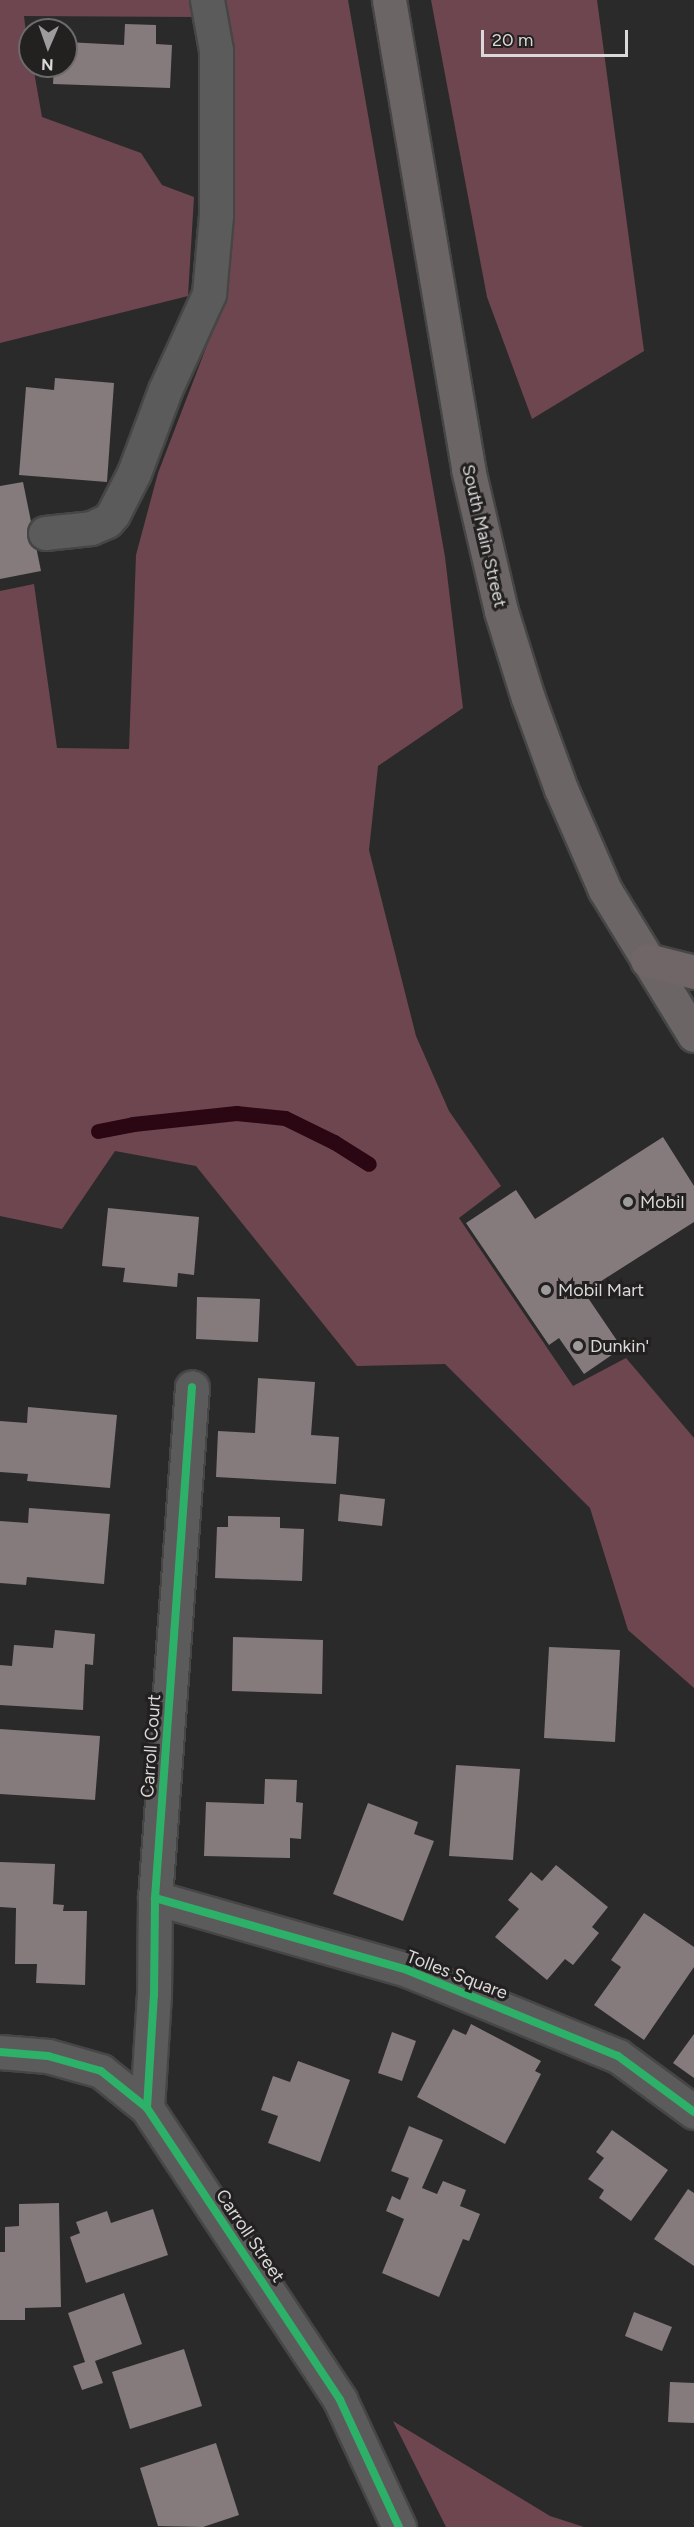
<!DOCTYPE html>
<html>
<head>
<meta charset="utf-8">
<style>
  body { margin:0 }
  #map { position:relative; width:694px; height:2527px; overflow:hidden; background:#2b2a2a; font-family:Figtree,sans-serif }
  div>[style] { position:absolute }
  [style*='--x'] { left:calc(var(--x)*1px); top:calc(var(--y)*1px); width:calc(var(--w)*1px); rotate:calc(var(--a)*1deg) }
  .forest>* { inset:0; background:#6e4650 }
  .stream>* { height:15px; margin:-7.5px; padding:0 7.5px; transform-origin:7.5px; border-radius:7.5px; background:#2a0713 }
  .building>* { inset:0; background:#857a7c }
  .roads { filter:drop-shadow(2px 0 #474646) drop-shadow(-2px 0 #474646) drop-shadow(0 2px #474646) drop-shadow(0 -2px #474646) }
  .minor>* { height:33px; margin:-16.5px; padding:0 16.5px; transform-origin:16.5px; border-radius:16.5px; background:#5c5b5b }
  .major>* { height:33px; margin:-16.5px; padding:0 16.5px; transform-origin:16.5px; border-radius:16.5px; background:#6c6566 }
  .highway>* { height:33px; margin:-16.5px; padding:0 16.5px; transform-origin:16.5px; border-radius:16.5px; background:#706667 }
  .cycleway>* { height:8px; margin:-4px; padding:0 4px; transform-origin:4px; border-radius:4px; background:#2db169 }
  .dots>* { width:16px; height:16px; translate:-50% -50%; box-sizing:border-box; border:3px solid #232020; border-radius:50% }
  span { translate:-50% -50%; white-space:nowrap; text-align:center; line-height:1.15; -webkit-text-stroke:6px #232020; paint-order:stroke }
  .street-label { font-size:18px; color:#dad8d8 }
  .poi-label { font-size:18px; color:#dad8d8 }
  .left { translate:0 -50%; text-align:left }
  .north { position:absolute; left:18px; top:18px; width:60px; height:60px; box-sizing:border-box; background:#232020; border:2px solid #6c6a6a; border-radius:50%; rotate:182deg; font-size:16px; font-weight:700; line-height:24px; text-align:center; color:#dad8d8 }
  .north::after { content:''; display:block; margin:auto; width:21px; height:27px; background:#9d9b9b; clip-path:polygon(50% 0,100% 100%,50% 72%,0 100%) }
  .scale { position:absolute; left:481px; top:30px; width:147px; height:27px; box-sizing:border-box; border:3px solid #dad8d8; border-top:0; padding-left:8px; font-size:18px; line-height:21px; white-space:nowrap; color:#dad8d8; -webkit-text-stroke:4px #232020; paint-order:stroke }
</style>
</head>
<body>
<div id="map">
  <div class="forest">
    <div style="clip-path:polygon(0 0,193px 0,196px 17px,24px 16px,30px 66px,33px 66px,42px 117px,141px 153px,162px 185px,194px 197px,188px 296px,0 343px)"></div>
    <div style="clip-path:polygon(224px 0,348px 0,445px 557px,463px 708px,378px 766px,369px 850px,416px 1036px,449px 1111px,501px 1186px,459px 1218px,573px 1386px,626px 1358px,694px 1438px,694px 1688px,628px 1630px,590px 1508px,445px 1364px,357px 1366px,196px 1166px,115px 1151px,62px 1229px,0 1216px,0 591px,34px 584px,57px 748px,129px 749px,136px 555px,158px 473px,224px 301px,233px 43px)"></div>
    <div style="clip-path:polygon(431px 0,597px 0,644px 351px,532px 419px,487px 297px)"></div>
    <div style="clip-path:polygon(393px 2421px,550px 2516px,584px 2527px,446px 2527px)"></div>
  </div>
  <div class="stream">
    <div style="--x:98;--y:1131;--w:36;--a:-11"></div>
    <div style="--x:133;--y:1124;--w:104;--a:-6.1"></div>
    <div style="--x:236;--y:1113;--w:49;--a:5.8"></div>
    <div style="--x:285;--y:1118;--w:55;--a:26.1"></div>
    <div style="--x:334;--y:1142;--w:41;--a:32.2"></div>
  </div>
  <div class="building">
    <div style="clip-path:polygon(125px 24px,156px 25px,156px 44px,172px 45px,170px 88px,53px 84px,54px 66px,66px 66px,66px 42px,124px 45px)"></div>
    <div style="clip-path:polygon(55px 378px,114px 383px,107px 482px,19px 475px,26px 387px,54px 390px)"></div>
    <div style="clip-path:polygon(23px 482px,41px 571px,0 579px,0 486px)"></div>
    <div style="clip-path:polygon(663px 1137px,694px 1186px,694px 1222px,584px 1292px,622px 1348px,584px 1374px,559px 1338px,549px 1345px,466px 1223px,516px 1190px,535px 1219px)"></div>
    <div style="clip-path:polygon(108px 1208px,199px 1217px,194px 1275px,178px 1273px,177px 1287px,123px 1282px,125px 1268px,102px 1266px)"></div>
    <div style="clip-path:polygon(197px 1297px,260px 1299px,258px 1342px,196px 1339px)"></div>
    <div style="clip-path:polygon(258px 1378px,315px 1382px,311px 1435px,339px 1437px,336px 1484px,216px 1477px,218px 1431px,255px 1433px)"></div>
    <div style="clip-path:polygon(28px 1407px,117px 1415px,110px 1488px,27px 1481px,28px 1474px,0 1472px,0 1421px,27px 1423px)"></div>
    <div style="clip-path:polygon(340px 1494px,385px 1499px,382px 1526px,338px 1521px)"></div>
    <div style="clip-path:polygon(29px 1508px,110px 1514px,104px 1584px,27px 1577px,26px 1585px,0 1583px,0 1521px,28px 1523px)"></div>
    <div style="clip-path:polygon(228px 1516px,280px 1517px,280px 1528px,304px 1529px,302px 1581px,215px 1578px,217px 1527px,228px 1527px)"></div>
    <div style="clip-path:polygon(55px 1630px,95px 1634px,93px 1665px,85px 1664px,83px 1710px,0 1705px,0 1665px,12px 1666px,14px 1645px,53px 1648px)"></div>
    <div style="clip-path:polygon(233px 1637px,323px 1640px,322px 1694px,232px 1691px)"></div>
    <div style="clip-path:polygon(549px 1647px,620px 1650px,615px 1742px,544px 1738px)"></div>
    <div style="clip-path:polygon(0 1729px,100px 1736px,95px 1800px,0 1794px)"></div>
    <div style="clip-path:polygon(456px 1765px,520px 1769px,513px 1860px,449px 1856px)"></div>
    <div style="clip-path:polygon(265px 1779px,297px 1780px,296px 1802px,303px 1803px,301px 1839px,290px 1838px,290px 1858px,204px 1856px,206px 1802px,264px 1804px)"></div>
    <div style="clip-path:polygon(368px 1803px,418px 1822px,414px 1834px,434px 1841px,403px 1921px,333px 1894px)"></div>
    <div style="clip-path:polygon(0 1862px,55px 1864px,53px 1904px,64px 1905px,63px 1911px,87px 1911px,85px 1985px,36px 1983px,37px 1964px,15px 1964px,16px 1908px,0 1907px)"></div>
    <div style="clip-path:polygon(556px 1865px,608px 1907px,592px 1927px,599px 1933px,573px 1965px,565px 1959px,547px 1980px,495px 1937px,519px 1909px,508px 1900px,531px 1872px,542px 1881px)"></div>
    <div style="clip-path:polygon(644px 1913px,694px 1947px,694px 1967px,644px 2040px,594px 2005px,621px 1967px,611px 1960px)"></div>
    <div style="clip-path:polygon(471px 2024px,541px 2061px,535px 2071px,541px 2074px,505px 2144px,417px 2097px,453px 2029px,466px 2035px)"></div>
    <div style="clip-path:polygon(392px 2032px,416px 2041px,402px 2081px,378px 2073px)"></div>
    <div style="clip-path:polygon(694px 2034px,694px 2078px,673px 2063px)"></div>
    <div style="clip-path:polygon(298px 2061px,350px 2080px,320px 2162px,268px 2143px,278px 2116px,261px 2110px,273px 2076px,290px 2082px)"></div>
    <div style="clip-path:polygon(409px 2126px,443px 2140px,422px 2188px,437px 2194px,443px 2181px,466px 2190px,460px 2206px,480px 2214px,469px 2241px,463px 2239px,439px 2297px,382px 2273px,404px 2219px,386px 2211px,392px 2196px,400px 2200px,409px 2178px,391px 2171px)"></div>
    <div style="clip-path:polygon(612px 2130px,668px 2170px,631px 2221px,599px 2198px,604px 2190px,588px 2179px,604px 2158px,596px 2152px)"></div>
    <div style="clip-path:polygon(688px 2189px,694px 2193px,694px 2266px,654px 2239px)"></div>
    <div style="clip-path:polygon(59px 2203px,61px 2307px,25px 2308px,25px 2320px,0 2320px,0 2252px,5px 2252px,5px 2227px,19px 2226px,19px 2204px)"></div>
    <div style="clip-path:polygon(153px 2209px,168px 2255px,86px 2283px,70px 2237px,80px 2233px,76px 2222px,107px 2211px,111px 2223px)"></div>
    <div style="clip-path:polygon(124px 2293px,142px 2344px,95px 2361px,103px 2383px,82px 2390px,73px 2366px,85px 2362px,68px 2313px)"></div>
    <div style="clip-path:polygon(634px 2312px,672px 2327px,662px 2351px,625px 2336px)"></div>
    <div style="clip-path:polygon(184px 2349px,202px 2406px,130px 2429px,112px 2372px)"></div>
    <div style="clip-path:polygon(670px 2382px,694px 2383px,694px 2423px,668px 2422px)"></div>
    <div style="clip-path:polygon(216px 2443px,239px 2515px,203px 2527px,158px 2526px,140px 2468px)"></div>
  </div>
  <div class="roads">
    <div class="minor">
      <div style="--x:45;--y:533;--w:46;--a:-6.2"></div>
      <div style="--x:91;--y:528;--w:17;--a:-24"></div>
      <div style="--x:107;--y:521;--w:9;--a:-49"></div>
      <div style="--x:113;--y:514;--w:46;--a:-62.9"></div>
      <div style="--x:134;--y:473;--w:89;--a:-69.5"></div>
      <div style="--x:165;--y:390;--w:106;--a:-65.4"></div>
      <div style="--x:209;--y:294;--w:78;--a:-84.9"></div>
      <div style="--x:216;--y:216;--w:166;--a:-90"></div>
      <div style="--x:216;--y:50;--w:51;--a:-100.2"></div>
      <div style="--x:155;--y:1898;--w:262;--a:15.9"></div>
      <div style="--x:407;--y:1970;--w:228;--a:22.2"></div>
      <div style="--x:618;--y:2056;--w:94;--a:36.4"></div>
      <div style="--x:0;--y:2052;--w:48;--a:4.8"></div>
      <div style="--x:48;--y:2056;--w:55;--a:15.8"></div>
      <div style="--x:101;--y:2071;--w:59;--a:38.8"></div>
      <div style="--x:147;--y:2108;--w:350;--a:56.5"></div>
      <div style="--x:340;--y:2400;--w:140;--a:65.1"></div>
      <div style="--x:147;--y:2108;--w:113;--a:-86.5"></div>
      <div style="--x:154;--y:1995;--w:97;--a:-89.4"></div>
      <div style="--x:155;--y:1898;--w:512;--a:-85.86"></div>
    </div>
    <div class="major">
      <div style="--x:389;--y:0;--w:476;--a:80.4"></div>
      <div style="--x:468;--y:469;--w:146;--a:76.9"></div>
      <div style="--x:501;--y:611;--w:91;--a:72.8"></div>
      <div style="--x:528;--y:698;--w:97;--a:70.1"></div>
      <div style="--x:561;--y:789;--w:110;--a:66.5"></div>
      <div style="--x:605;--y:890;--w:170;--a:58.5"></div>
    </div>
    <div class="highway">
      <div style="--x:647;--y:960;--w:49;--a:14.3"></div>
    </div>
  </div>
  <div class="cycleway">
    <div style="--x:155;--y:1898;--w:262;--a:15.9"></div>
    <div style="--x:407;--y:1970;--w:228;--a:22.2"></div>
    <div style="--x:618;--y:2056;--w:94;--a:36.4"></div>
    <div style="--x:0;--y:2052;--w:48;--a:4.8"></div>
    <div style="--x:48;--y:2056;--w:55;--a:15.8"></div>
    <div style="--x:101;--y:2071;--w:59;--a:38.8"></div>
    <div style="--x:147;--y:2108;--w:350;--a:56.5"></div>
    <div style="--x:340;--y:2400;--w:140;--a:65.1"></div>
    <div style="--x:147;--y:2108;--w:113;--a:-86.5"></div>
    <div style="--x:154;--y:1995;--w:97;--a:-89.4"></div>
    <div style="--x:155;--y:1898;--w:512;--a:-85.86"></div>
  </div>
  <div class="dots">
    <div style="left:628px;top:1202px;background:#9d9b9b"></div>
    <div style="left:546px;top:1290px;background:#9d9b9b"></div>
    <div style="left:578px;top:1346px;background:#9d9b9b"></div>
  </div>
  <div class="street-label">
    <span style="left:484px;top:536px;rotate:77deg">South Main Street</span>
    <span style="left:151px;top:1746px;rotate:-86deg">Carroll Court</span>
    <span style="left:457px;top:1975px;rotate:21deg">Tolles Square</span>
    <span style="left:250px;top:2236px;rotate:56deg">Carroll Street</span>
  </div>
  <div class="poi-label">
    <span class="left" style="left:640px;top:1202px">Mobil</span>
    <span class="left" style="left:558px;top:1290px">Mobil Mart</span>
    <span class="left" style="left:590px;top:1346px">Dunkin'</span>
  </div>
  <div class="north">N</div>
  <div class="scale">20 m</div>
</div>
</body>
</html>
